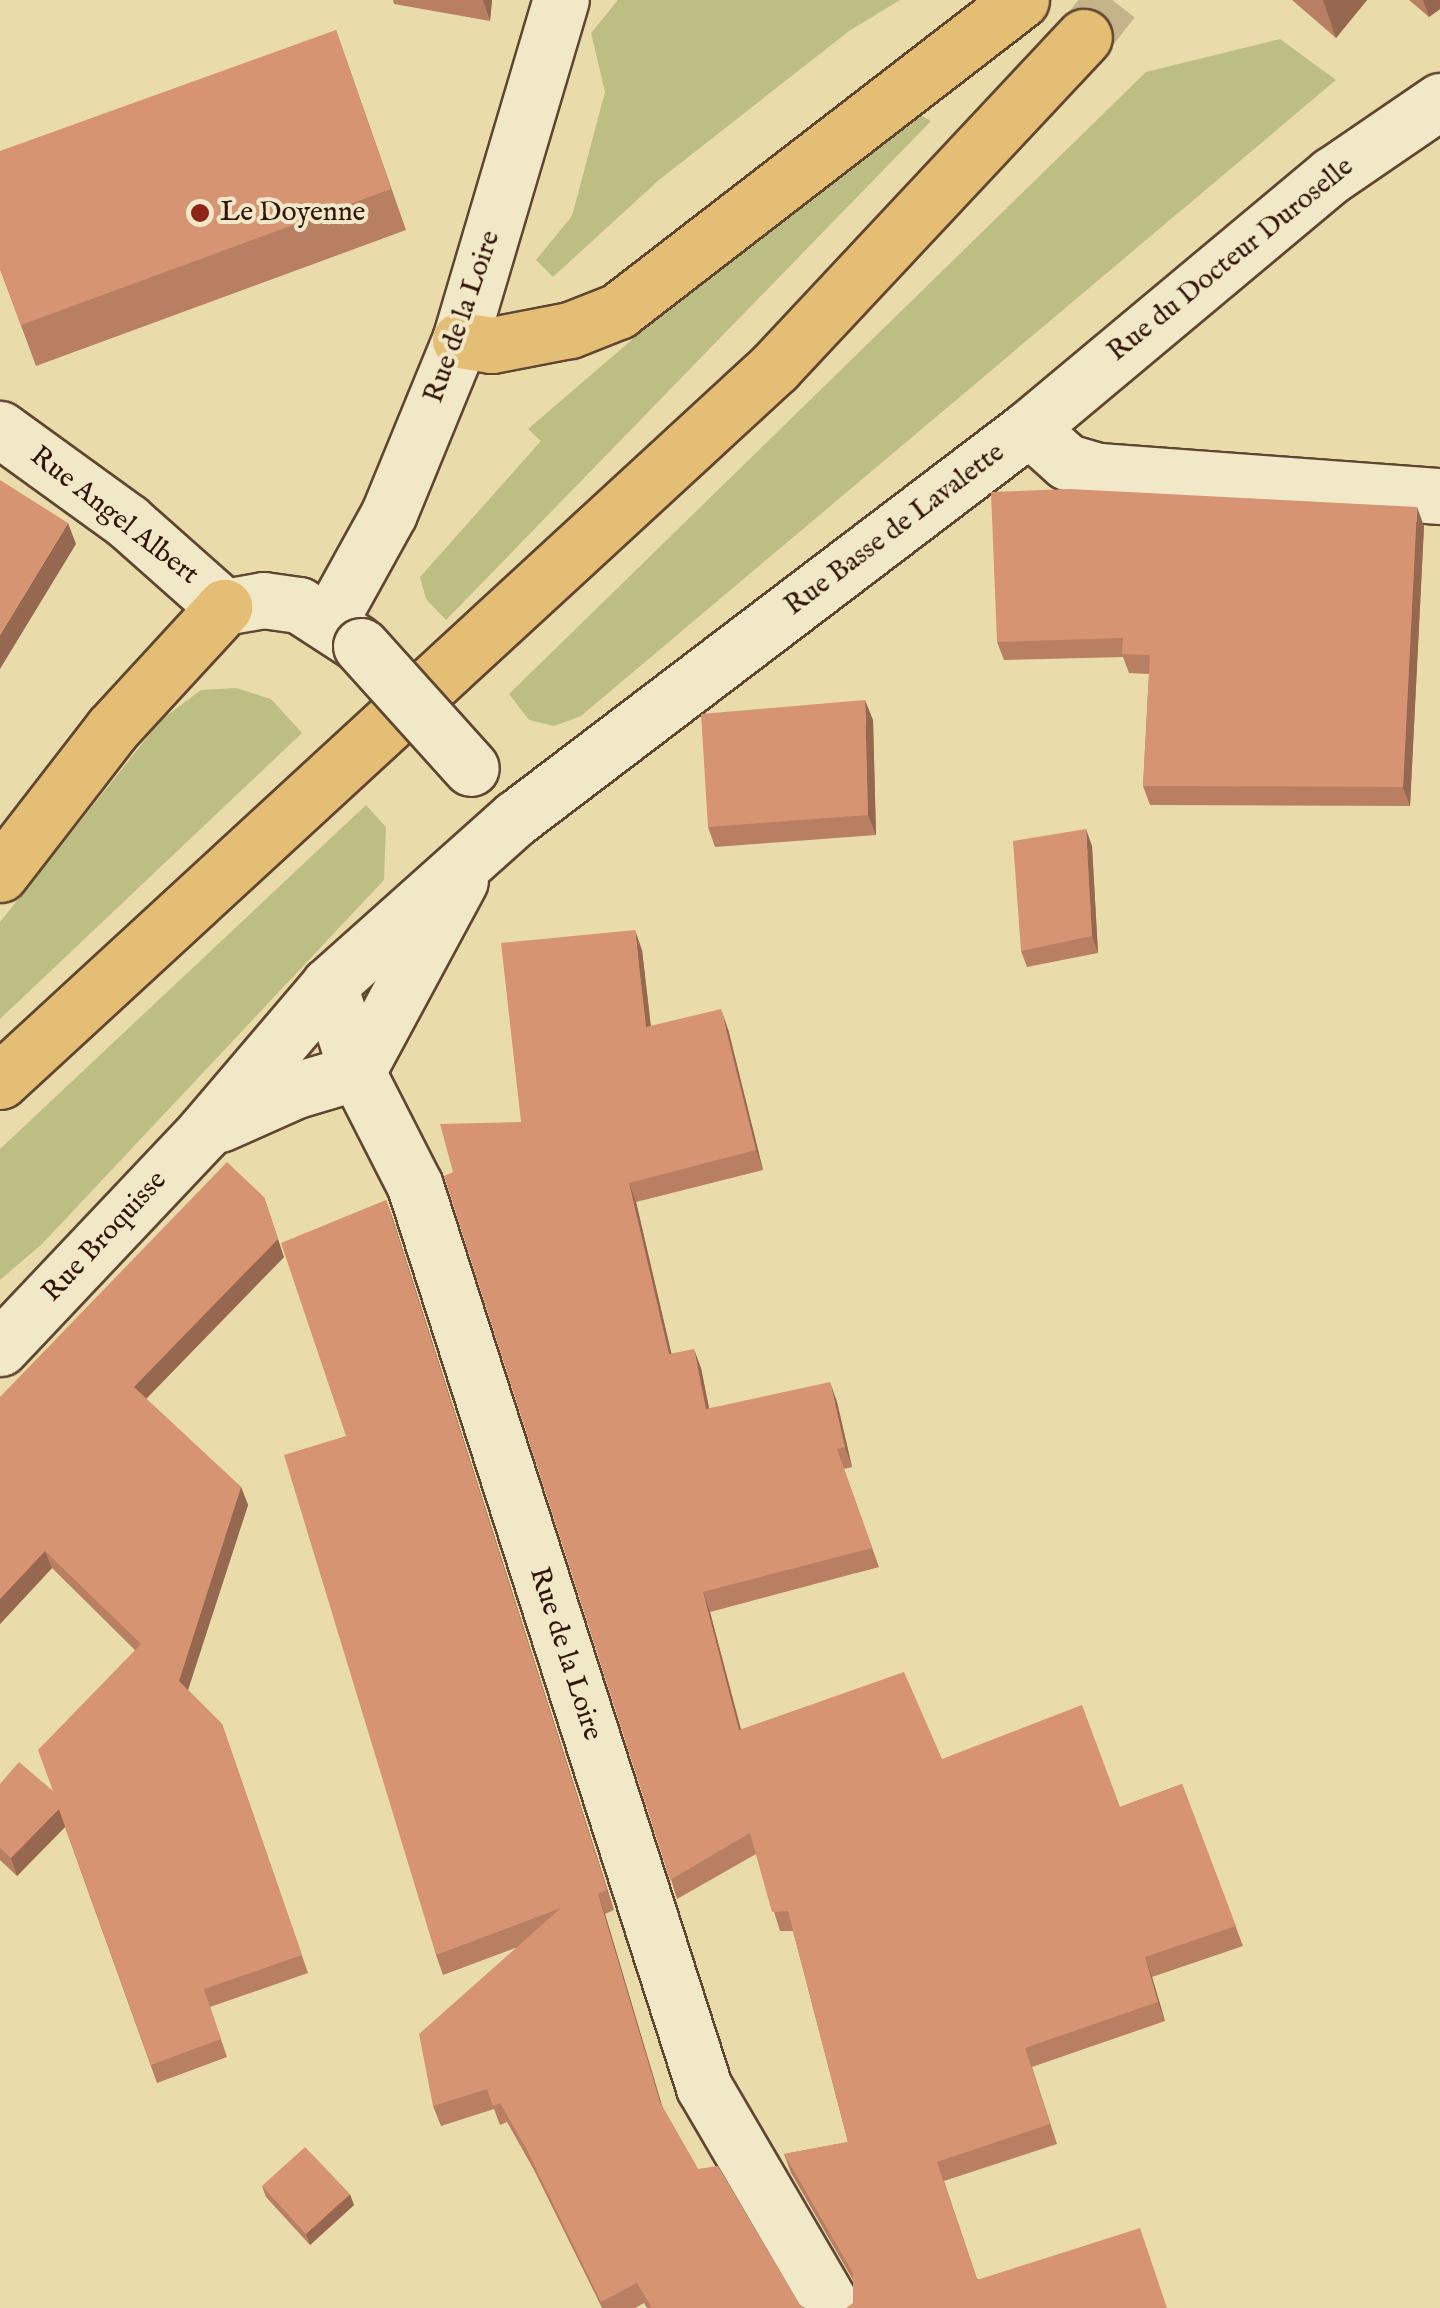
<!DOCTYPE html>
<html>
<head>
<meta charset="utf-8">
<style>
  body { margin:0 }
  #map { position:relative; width:1440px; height:2308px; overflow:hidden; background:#eadbab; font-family:"IM FELL English",serif }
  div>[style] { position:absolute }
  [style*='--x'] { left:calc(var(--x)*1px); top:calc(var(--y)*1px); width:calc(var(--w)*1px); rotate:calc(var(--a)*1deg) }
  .green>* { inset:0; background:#bdbe84 }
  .major-tunnel>* { height:55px; margin-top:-27.5px; transform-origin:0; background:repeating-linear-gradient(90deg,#c5b38a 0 55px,transparent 0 83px) }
  .roads { filter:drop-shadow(2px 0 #604630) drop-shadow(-2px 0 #604630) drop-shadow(0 2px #604630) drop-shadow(0 -2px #604630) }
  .minor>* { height:55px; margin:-27.5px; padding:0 27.5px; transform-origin:27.5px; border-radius:27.5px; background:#f1e8c8 }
  .major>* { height:55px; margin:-27.5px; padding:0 27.5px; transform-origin:27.5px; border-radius:27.5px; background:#e5be76 }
  .bridges { filter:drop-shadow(2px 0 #604630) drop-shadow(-2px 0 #604630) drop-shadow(0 2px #604630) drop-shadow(0 -2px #604630) }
  .minor-bridge>* { height:55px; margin:-27.5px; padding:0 27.5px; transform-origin:27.5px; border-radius:27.5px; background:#f1e8c8 }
  .wall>* { inset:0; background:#b87f63 }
  .shaded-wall>* { inset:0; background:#966850 }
  .building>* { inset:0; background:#d69473 }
  .dots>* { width:28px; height:28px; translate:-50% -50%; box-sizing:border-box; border:5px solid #f1e8c8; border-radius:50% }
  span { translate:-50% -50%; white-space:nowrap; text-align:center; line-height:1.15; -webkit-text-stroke:8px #f1e8c8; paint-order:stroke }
  .poi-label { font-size:28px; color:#321407 }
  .left { translate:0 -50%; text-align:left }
  .street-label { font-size:28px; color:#321407 }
</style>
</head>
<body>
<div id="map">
  <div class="green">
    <div style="clip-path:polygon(618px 0,900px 0,849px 31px,659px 180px,553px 277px,536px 260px,572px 216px,605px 92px,591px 33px)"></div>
    <div style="clip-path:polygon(1280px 39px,1336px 80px,581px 716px,554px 726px,529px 720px,509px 694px,1146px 72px)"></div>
    <div style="clip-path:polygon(914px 111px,931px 121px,446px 620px,426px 599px,420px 577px,541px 441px,528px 429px,748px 240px)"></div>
    <div style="clip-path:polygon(236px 688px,271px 699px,302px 733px,0 1019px,0 922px,161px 720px,201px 690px)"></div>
    <div style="clip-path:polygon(366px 805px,386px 827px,384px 880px,42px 1244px,0 1280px,0 1149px)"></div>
  </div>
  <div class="major-tunnel">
    <div style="--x:1084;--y:37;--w:47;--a:-51.9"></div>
  </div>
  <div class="roads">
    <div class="minor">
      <div style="--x:1029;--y:428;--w:51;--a:41.8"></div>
      <div style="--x:1067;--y:462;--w:33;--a:16"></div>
      <div style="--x:1099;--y:471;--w:342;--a:4.2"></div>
      <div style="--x:0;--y:429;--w:157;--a:35.9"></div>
      <div style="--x:127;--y:521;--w:130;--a:41.6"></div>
      <div style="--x:224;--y:607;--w:40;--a:-10"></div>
      <div style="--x:263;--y:600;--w:36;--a:8"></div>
      <div style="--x:299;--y:605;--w:68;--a:33"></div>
      <div style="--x:330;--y:620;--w:122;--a:-61.1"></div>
      <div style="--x:389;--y:513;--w:187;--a:-67.7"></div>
      <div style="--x:460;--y:340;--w:355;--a:-73.5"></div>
      <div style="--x:329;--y:985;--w:91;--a:72.2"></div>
      <div style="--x:357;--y:1072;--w:128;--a:63"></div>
      <div style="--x:415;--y:1186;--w:946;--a:72.22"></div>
      <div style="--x:704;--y:2087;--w:256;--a:59.7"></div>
      <div style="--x:357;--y:1072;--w:217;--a:-61.7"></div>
      <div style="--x:220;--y:1124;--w:83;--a:-24.1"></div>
      <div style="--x:296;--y:1090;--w:64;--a:-16.4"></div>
      <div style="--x:0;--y:1348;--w:297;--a:-46.6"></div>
      <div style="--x:204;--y:1132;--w:193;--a:-49.6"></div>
      <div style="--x:329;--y:985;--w:251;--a:-41.8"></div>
      <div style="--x:516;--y:818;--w:644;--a:-37.24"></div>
      <div style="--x:1029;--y:428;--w:395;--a:-39.9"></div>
      <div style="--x:1332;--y:175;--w:131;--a:-34.4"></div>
    </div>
    <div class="major">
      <div style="--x:460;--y:340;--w:32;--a:9"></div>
      <div style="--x:492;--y:345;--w:79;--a:-10.9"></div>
      <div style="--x:570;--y:330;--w:52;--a:-21.6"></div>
      <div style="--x:618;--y:311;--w:509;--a:-37.66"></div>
      <div style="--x:0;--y:874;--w:183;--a:-52.3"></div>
      <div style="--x:112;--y:729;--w:166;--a:-47.4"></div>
      <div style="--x:0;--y:1081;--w:1054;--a:-42.65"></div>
      <div style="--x:775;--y:367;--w:452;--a:-46.9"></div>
    </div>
  </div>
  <div class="bridges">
    <div class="minor-bridge">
      <div style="--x:361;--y:646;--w:164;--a:48"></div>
    </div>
  </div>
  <div class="wall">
    <div style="clip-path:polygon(393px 0,492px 0,490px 21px,394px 4px)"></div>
    <div style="clip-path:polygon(1292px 0,1367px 0,1336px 38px)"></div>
    <div style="clip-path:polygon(1409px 0,1440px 0,1440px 9px,1429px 17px)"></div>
    <div style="clip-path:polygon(336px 30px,406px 230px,36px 366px,0 269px)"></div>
    <div style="clip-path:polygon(1424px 526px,1410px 806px,1150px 805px,1143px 786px,1149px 674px,1129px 673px,1123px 657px,1004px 660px,997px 642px)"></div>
    <div style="clip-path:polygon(873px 720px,876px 835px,715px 847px,708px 827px)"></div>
    <div style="clip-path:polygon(1092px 846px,1098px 953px,1027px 967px,1021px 951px)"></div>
    <div style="clip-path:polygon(642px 950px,651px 1026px,728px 1029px,763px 1170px,636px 1202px,671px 1353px,701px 1368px,709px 1408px,837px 1402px,852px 1467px,844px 1469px,879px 1567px,710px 1612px,741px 1729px,942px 1759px,1120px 1807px,1182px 1784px,1243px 1946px,1152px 1977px,1165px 2021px,1032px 2067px,1057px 2144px,944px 2181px,977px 2279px,1167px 2308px,853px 2303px,853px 2280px,791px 2173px,784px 2154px,848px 2142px,793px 1931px,780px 1931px,756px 1854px,677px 1899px,453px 1172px,521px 1122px)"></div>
    <div style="clip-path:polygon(386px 1200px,614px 1910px,605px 1914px,662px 2107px,698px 2169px,800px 2305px,805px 2308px,647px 2308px,644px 2303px,635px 2308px,602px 2308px,534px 2170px,507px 2122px,500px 2125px,494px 2109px,441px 2126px,433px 2106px,518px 1947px,443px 1975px,436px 1955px,346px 1436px)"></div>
    <div style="clip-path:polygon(284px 1257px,146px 1399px,241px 1487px,248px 1505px,188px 1690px,222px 1724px,308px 1973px,210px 2007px,227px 2057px,157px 2083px,65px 1827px,17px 1876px,0 1860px,0 1784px,53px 1791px,135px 1650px,52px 1568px,0 1624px,0 1397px)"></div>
    <div style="clip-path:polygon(262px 2186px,354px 2205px,310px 2245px,266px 2197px)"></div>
  </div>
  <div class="shaded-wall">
    <div style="clip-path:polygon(483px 0,492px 0,490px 21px)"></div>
    <div style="clip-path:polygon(1323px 0,1367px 0,1336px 38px)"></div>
    <div style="clip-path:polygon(1423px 0,1440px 0,1440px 9px,1429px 17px)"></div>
    <div style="clip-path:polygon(1417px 507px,1424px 526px,1410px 806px,1403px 787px)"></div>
    <div style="clip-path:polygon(68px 523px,76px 544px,0 669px,0 635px)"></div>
    <div style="clip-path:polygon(865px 700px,873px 720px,876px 835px,868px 815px)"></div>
    <div style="clip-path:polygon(1086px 829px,1092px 846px,1098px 953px,1092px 936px)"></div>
    <div style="clip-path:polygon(635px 930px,642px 950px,653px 1047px,646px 1027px)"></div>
    <div style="clip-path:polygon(721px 1009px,728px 1029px,763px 1170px,756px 1150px)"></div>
    <div style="clip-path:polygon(629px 1183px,636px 1202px,676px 1373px,669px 1354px)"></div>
    <div style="clip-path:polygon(264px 1197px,284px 1257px,140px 1405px,134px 1387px)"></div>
    <div style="clip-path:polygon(386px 1200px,393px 1219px,614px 1910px,607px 1890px)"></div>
    <div style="clip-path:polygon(694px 1349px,701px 1368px,713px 1429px,706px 1409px)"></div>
    <div style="clip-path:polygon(830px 1382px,837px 1402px,852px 1467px,845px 1447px)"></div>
    <div style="clip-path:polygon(241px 1487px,248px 1505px,185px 1699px,179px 1681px)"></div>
    <div style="clip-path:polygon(45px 1551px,52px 1568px,0 1624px,0 1599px)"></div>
    <div style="clip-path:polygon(703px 1592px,710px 1612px,746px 1750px,739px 1730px)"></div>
    <div style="clip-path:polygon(59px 1809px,65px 1827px,17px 1876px,11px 1858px)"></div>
    <div style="clip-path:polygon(598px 1894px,605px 1914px,667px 2122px,660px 2102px)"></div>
    <div style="clip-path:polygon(1145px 1957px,1152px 1977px,1165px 2021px,1158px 2002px)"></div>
    <div style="clip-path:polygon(350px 2194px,354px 2205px,310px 2245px,306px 2234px)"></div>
  </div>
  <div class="building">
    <div style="clip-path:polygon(336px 30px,391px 189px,21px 325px,0 269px,0 151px)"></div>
    <div style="clip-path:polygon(0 480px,68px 523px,0 635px)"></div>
    <div style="clip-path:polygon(1070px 489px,1417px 507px,1403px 787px,1143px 786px,1150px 655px,1122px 654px,1123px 638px,997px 642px,991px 492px)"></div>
    <div style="clip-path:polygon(865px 700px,868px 815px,708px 827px,701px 714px)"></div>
    <div style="clip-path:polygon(1086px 829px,1092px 936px,1021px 951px,1013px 841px)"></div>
    <div style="clip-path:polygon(635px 930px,646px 1027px,721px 1009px,756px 1150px,629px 1183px,669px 1354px,694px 1349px,706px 1409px,830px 1382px,845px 1447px,837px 1449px,872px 1548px,703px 1592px,739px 1730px,904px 1672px,942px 1759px,1082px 1705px,1120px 1807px,1182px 1784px,1236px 1926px,1145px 1957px,1158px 2002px,1025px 2048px,1050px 2124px,937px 2162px,977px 2280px,1140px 2228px,1167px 2308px,846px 2308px,853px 2303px,853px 2273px,784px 2154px,848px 2142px,788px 1911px,772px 1912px,750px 1833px,670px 1880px,444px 1176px,453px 1172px,440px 1124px,521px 1122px,501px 943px)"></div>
    <div style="clip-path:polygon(227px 1162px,264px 1197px,278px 1239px,134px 1387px,241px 1487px,179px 1681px,222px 1724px,302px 1955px,204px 1989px,221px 2039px,151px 2065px,59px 1809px,11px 1858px,0 1848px,0 1784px,19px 1762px,53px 1791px,38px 1750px,141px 1644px,45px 1551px,0 1599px,0 1397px)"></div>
    <div style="clip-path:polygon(386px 1200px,607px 1890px,598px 1894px,660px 2102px,698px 2169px,718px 2166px,800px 2305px,805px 2308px,652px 2308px,637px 2283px,601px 2302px,527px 2150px,500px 2103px,493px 2106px,487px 2089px,433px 2106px,419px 2034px,561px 1908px,436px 1955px,284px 1455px,346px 1436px,281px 1243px)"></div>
    <div style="clip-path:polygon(305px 2147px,350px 2194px,306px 2234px,262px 2186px)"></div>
  </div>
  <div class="dots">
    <div style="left:200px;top:213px;background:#8f2418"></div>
  </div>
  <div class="poi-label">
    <span class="left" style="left:220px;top:213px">Le Doyenne</span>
  </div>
  <div class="street-label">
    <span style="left:1231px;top:260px;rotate:-39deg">Rue du Docteur Duroselle</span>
    <span style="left:463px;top:317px;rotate:-71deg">Rue de la Loire</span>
    <span style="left:114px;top:516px;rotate:38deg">Rue Angel Albert</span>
    <span style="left:895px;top:530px;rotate:-37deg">Rue Basse de Lavalette</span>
    <span style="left:105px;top:1237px;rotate:-47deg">Rue Broquisse</span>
    <span style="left:565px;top:1654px;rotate:72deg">Rue de la Loire</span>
  </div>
</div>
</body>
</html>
